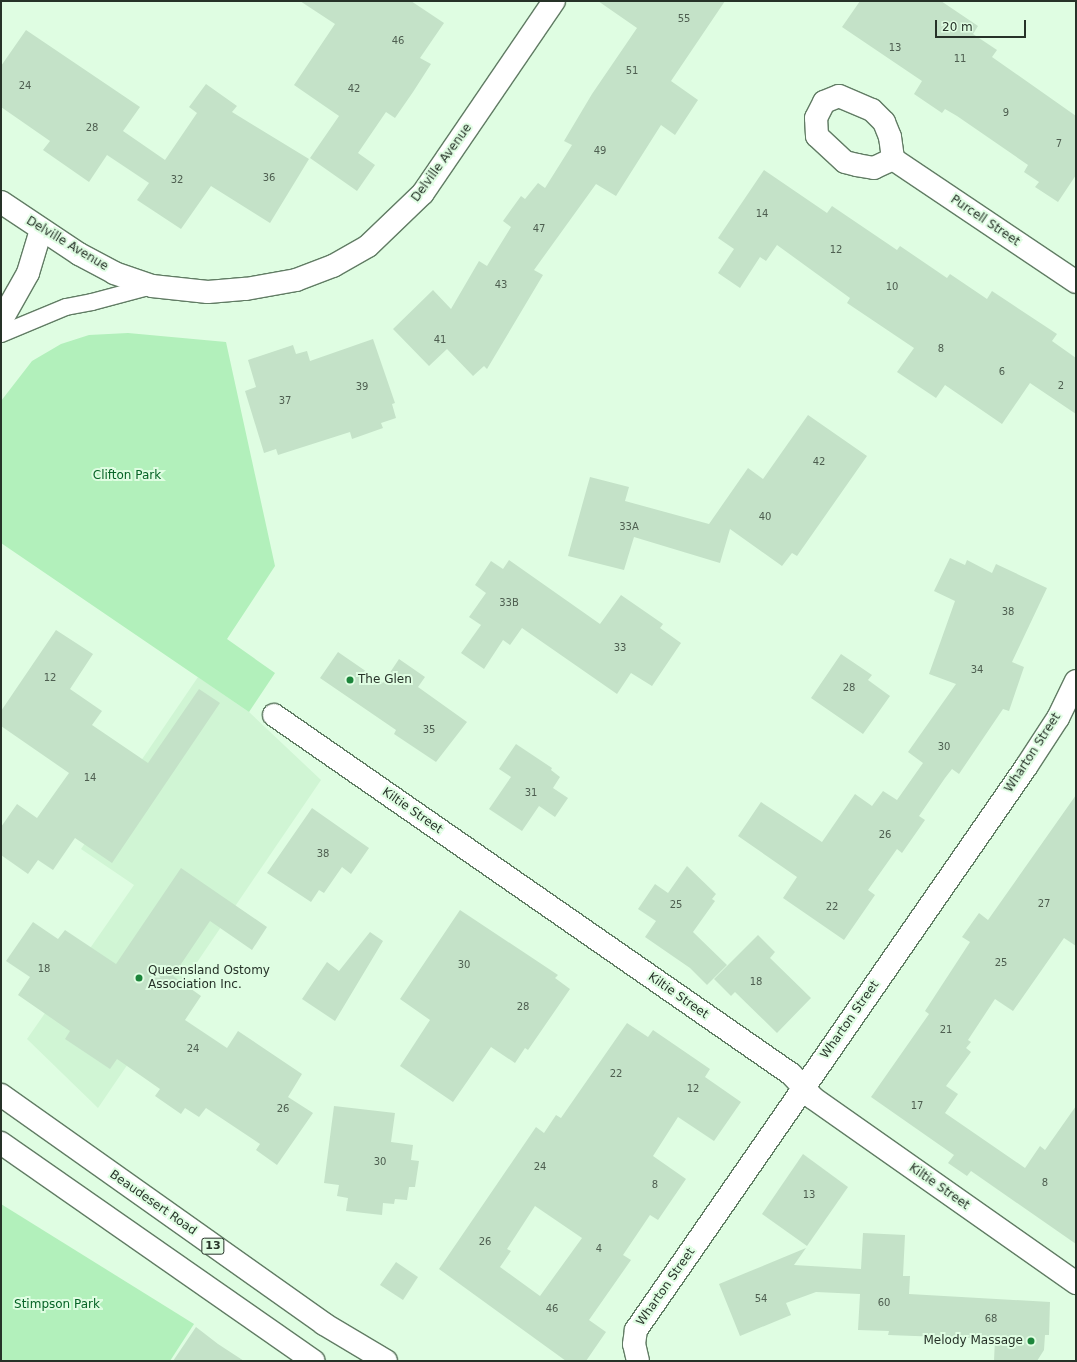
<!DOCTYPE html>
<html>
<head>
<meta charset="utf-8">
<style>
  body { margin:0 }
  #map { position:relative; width:1077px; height:1362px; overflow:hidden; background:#dffde2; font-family:"DejaVu Sans",sans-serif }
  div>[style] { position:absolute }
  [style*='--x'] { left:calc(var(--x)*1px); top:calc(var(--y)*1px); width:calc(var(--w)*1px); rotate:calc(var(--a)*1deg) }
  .built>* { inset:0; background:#d0f5d4 }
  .green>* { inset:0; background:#b2f0bb }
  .building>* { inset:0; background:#c4e2c8 }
  .roads { filter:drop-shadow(1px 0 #617c64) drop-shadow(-1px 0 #617c64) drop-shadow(0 1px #617c64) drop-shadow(0 -1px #617c64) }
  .lane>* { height:16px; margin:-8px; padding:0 8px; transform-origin:8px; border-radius:8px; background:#fff }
  .street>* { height:22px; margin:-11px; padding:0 11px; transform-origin:11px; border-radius:11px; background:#fff }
  .highway>* { height:22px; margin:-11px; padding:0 11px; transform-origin:11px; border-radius:11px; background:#fff }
  .dots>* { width:11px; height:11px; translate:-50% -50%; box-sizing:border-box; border:2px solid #dffde2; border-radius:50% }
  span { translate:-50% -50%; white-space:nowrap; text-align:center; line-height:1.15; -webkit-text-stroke:4px #dffde2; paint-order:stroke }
  .number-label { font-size:10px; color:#4e5e50 }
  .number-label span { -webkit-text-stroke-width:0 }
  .shield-label span { padding:1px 3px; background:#dffde2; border:1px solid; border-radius:3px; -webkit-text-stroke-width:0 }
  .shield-label { font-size:11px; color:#263228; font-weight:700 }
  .street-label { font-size:12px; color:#263228 }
  .park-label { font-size:12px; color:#066326 }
  .poi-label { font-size:12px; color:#263228 }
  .left { translate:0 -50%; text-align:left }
  .right { translate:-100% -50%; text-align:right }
  .frame { position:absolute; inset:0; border:2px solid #263228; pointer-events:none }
  .scale { position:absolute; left:935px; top:20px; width:91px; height:18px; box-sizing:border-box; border:2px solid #263228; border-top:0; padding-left:5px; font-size:12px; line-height:14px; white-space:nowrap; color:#263228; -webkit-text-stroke:3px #dffde2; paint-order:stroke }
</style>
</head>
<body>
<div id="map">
  <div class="built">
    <div style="clip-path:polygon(198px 677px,249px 712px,321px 780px,98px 1108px,27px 1039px,134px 885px,81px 849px)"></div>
  </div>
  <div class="green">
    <div style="clip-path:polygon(128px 333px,226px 342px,275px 566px,227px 639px,275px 673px,249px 712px,1px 543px,1px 401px,32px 361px,61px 344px,89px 335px)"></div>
    <div style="clip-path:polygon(1px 1204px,194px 1324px,170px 1361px,1px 1361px)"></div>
  </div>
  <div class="building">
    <div style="clip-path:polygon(300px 1px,411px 1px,444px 23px,420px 58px,431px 64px,413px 92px,395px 118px,386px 112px,358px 153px,375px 165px,357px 191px,310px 158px,339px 116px,294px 85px,335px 24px)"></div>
    <div style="clip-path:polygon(598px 1px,725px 1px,671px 81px,698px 100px,675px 135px,661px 125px,616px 196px,596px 184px,534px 270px,543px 275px,487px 369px,484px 366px,473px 376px,447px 349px,429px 366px,393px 329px,433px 290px,451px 309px,479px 261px,487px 266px,511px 227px,503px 221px,521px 196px,525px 199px,538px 183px,545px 188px,572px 145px,564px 141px,592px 94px,637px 28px)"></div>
    <div style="clip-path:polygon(860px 1px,941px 1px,978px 26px,973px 34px,997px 50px,992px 57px,1076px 116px,1076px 175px,1058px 202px,1035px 187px,1039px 182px,1024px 172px,1028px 165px,957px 116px,945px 109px,942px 113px,914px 94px,922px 81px,842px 27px)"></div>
    <div style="clip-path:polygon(26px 30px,140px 107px,123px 131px,165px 160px,197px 113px,189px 107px,206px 84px,237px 106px,232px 112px,309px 159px,270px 223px,211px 186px,181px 229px,137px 200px,149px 183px,107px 155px,89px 182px,43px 150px,50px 141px,1px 107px,1px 66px)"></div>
    <div style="clip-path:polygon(764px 170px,827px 213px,832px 206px,897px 250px,900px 246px,947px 278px,950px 274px,987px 299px,992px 291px,1057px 334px,1052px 341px,1076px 358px,1076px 414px,1030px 383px,1002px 424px,945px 385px,936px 398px,897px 372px,914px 348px,847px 303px,850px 298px,777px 245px,766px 261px,760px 257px,740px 288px,718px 273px,734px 249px,718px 238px)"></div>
    <div style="clip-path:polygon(373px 339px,395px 403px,392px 404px,396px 418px,381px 423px,383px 428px,352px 439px,350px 432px,278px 455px,276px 449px,264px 453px,245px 391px,256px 387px,248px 360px,293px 345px,296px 354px,307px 351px,310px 361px)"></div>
    <div style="clip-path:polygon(808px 415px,867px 456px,797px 556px,792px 553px,782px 566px,730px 529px,720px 563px,634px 537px,624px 570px,568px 556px,590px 477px,629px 487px,625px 501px,709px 524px,748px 468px,763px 479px)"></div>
    <div style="clip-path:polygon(950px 558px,965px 565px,967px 560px,992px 573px,996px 564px,1047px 588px,1012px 662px,1024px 667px,1009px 711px,1003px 709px,959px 774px,952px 769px,945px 778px,919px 816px,925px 820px,902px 853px,897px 849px,868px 890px,875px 895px,844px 940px,783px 898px,797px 877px,738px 836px,761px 802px,822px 842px,855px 794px,872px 806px,883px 791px,897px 800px,923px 763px,908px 752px,956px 684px,929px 674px,955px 601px,934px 591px)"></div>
    <div style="clip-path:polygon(509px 560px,600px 624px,621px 595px,663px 624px,660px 628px,681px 643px,652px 686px,631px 673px,617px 694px,522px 628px,510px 645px,503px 640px,484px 669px,461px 653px,481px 625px,469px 617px,486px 593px,475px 585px,491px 561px,503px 569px)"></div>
    <div style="clip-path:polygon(56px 630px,93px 654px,70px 689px,102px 711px,92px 725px,148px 763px,199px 689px,220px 703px,112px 863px,75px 838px,53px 870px,38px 860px,28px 874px,1px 855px,1px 827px,17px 804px,37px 818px,69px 773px,1px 726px,1px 711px)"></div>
    <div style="clip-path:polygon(338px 652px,383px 683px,399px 659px,425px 677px,418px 687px,467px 722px,436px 762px,394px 734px,396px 730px,320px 678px)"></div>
    <div style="clip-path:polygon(841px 654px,872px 675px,868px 680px,890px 696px,863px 734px,811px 698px)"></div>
    <div style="clip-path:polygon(516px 744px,552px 768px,551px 770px,560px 777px,553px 788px,568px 798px,555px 817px,539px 806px,522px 831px,489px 809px,511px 777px,499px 769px)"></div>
    <div style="clip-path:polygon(1076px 795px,1076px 946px,1064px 938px,1013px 1011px,995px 999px,968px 1040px,971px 1042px,966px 1048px,971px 1052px,946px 1086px,958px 1094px,945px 1113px,1025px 1168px,1040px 1146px,1045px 1150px,1076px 1106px,1076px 1244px,971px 1171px,967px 1176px,948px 1163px,954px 1155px,871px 1097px,929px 1014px,925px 1011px,970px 942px,962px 937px,979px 913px,988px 920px)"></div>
    <div style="clip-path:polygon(312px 808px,369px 848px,351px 874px,342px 867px,324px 893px,319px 890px,311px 902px,267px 873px)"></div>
    <div style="clip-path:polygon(687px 866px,716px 894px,712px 899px,715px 901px,693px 932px,727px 965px,707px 985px,690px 968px,645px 937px,656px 921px,638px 909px,655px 884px,668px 893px)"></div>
    <div style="clip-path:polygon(181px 868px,267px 927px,252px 950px,210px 921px,173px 976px,201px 996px,185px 1020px,227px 1048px,238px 1031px,302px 1074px,288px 1097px,313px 1113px,277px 1165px,256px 1150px,260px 1144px,206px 1108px,199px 1117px,185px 1108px,181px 1114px,155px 1096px,160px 1089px,117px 1059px,110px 1069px,65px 1039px,70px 1031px,18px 995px,30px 977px,6px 961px,33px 922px,58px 939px,65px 930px,116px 964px)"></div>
    <div style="clip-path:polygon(460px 910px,558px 975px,555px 978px,570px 989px,528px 1050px,525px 1048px,515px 1063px,491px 1047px,453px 1102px,400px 1066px,430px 1020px,400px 999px)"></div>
    <div style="clip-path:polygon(370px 932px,383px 941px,335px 1021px,302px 999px,327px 962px,339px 971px)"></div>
    <div style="clip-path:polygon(758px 935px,775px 952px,770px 958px,811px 998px,777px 1033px,735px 992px,731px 996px,714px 979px)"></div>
    <div style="clip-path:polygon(evenodd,627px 1023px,648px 1037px,653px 1030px,710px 1069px,705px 1077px,741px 1102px,714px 1141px,678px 1117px,653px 1156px,686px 1179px,658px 1220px,650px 1215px,623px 1255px,631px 1260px,589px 1320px,606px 1332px,586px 1361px,566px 1361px,439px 1269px,536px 1127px,544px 1133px,556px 1115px,561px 1118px,627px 1023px,535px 1206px,582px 1238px,540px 1296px,500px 1267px,511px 1251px,507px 1249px,535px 1206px)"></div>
    <div style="clip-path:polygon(334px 1106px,395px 1113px,391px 1142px,413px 1145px,411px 1160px,419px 1161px,415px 1187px,409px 1187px,407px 1200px,395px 1199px,394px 1204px,383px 1203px,382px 1215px,346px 1211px,348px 1198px,337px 1196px,339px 1185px,324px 1183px)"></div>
    <div style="clip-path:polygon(803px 1154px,848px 1187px,807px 1246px,762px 1214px)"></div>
    <div style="clip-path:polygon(863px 1233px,905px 1235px,903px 1276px,910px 1276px,909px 1294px,1050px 1302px,1049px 1335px,1045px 1335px,1044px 1350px,1037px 1361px,994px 1361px,995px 1339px,888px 1335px,889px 1331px,858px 1330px,860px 1294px,816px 1292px,786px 1303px,791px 1315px,740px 1336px,719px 1284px,806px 1248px,794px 1265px,861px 1269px)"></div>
    <div style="clip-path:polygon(396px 1262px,418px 1277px,403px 1300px,380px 1285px)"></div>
    <div style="clip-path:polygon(196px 1327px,218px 1344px,244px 1361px,173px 1361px)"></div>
  </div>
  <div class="roads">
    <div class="lane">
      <div style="--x:1;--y:334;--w:70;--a:-22.6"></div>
      <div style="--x:66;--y:307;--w:26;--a:-11"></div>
      <div style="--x:92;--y:302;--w:62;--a:-14.9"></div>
    </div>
    <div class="street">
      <div style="--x:839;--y:96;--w:36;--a:23"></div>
      <div style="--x:872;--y:110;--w:17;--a:45"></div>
      <div style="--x:884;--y:122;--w:16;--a:68"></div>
      <div style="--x:890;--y:137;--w:22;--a:82"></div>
      <div style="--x:893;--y:159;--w:21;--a:155"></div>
      <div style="--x:874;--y:168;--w:17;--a:-170"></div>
      <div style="--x:857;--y:165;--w:12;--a:-166"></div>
      <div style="--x:845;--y:162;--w:38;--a:-137"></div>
      <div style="--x:817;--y:136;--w:18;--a:-93"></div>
      <div style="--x:816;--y:118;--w:18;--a:-63"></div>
      <div style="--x:824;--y:102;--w:16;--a:-22"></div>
      <div style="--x:893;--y:159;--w:220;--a:33.9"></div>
      <div style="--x:1;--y:202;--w:94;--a:33.7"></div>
      <div style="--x:79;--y:254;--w:40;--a:28"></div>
      <div style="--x:114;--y:273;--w:40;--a:18.9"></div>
      <div style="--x:152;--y:286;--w:56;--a:6.1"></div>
      <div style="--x:208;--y:292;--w:38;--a:-5"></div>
      <div style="--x:246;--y:289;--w:51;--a:-10.2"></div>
      <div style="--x:296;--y:280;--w:40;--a:-21"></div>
      <div style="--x:333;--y:266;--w:40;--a:-29.7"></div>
      <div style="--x:368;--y:246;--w:76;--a:-43.9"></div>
      <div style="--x:423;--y:193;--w:232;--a:-55.7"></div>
      <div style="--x:1;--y:321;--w:55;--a:-60.6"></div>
      <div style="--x:28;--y:273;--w:45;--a:-73.2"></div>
      <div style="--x:274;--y:715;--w:629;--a:34.78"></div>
      <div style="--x:791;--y:1074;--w:33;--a:47"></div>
      <div style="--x:813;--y:1098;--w:322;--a:35.1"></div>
      <div style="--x:638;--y:1361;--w:17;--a:-103"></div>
      <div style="--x:634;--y:1344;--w:14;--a:-82"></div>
      <div style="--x:636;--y:1330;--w:685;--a:-55.29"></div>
      <div style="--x:1026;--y:767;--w:59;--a:-56.9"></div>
      <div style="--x:1058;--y:718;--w:41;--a:-64.1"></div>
    </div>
    <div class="highway">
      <div style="--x:1;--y:1095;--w:396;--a:35.3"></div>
      <div style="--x:324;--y:1324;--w:72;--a:30.8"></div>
      <div style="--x:1;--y:1143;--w:381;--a:34.9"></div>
    </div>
  </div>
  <div class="dots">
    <div style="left:350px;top:680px;background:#1c853b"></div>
    <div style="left:139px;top:978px;background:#1c853b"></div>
    <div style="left:1031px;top:1341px;background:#1c853b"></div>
  </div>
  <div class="number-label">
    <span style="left:684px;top:19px">55</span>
    <span style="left:398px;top:41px">46</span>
    <span style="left:895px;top:48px">13</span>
    <span style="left:960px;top:59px">11</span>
    <span style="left:632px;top:71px">51</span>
    <span style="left:25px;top:86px">24</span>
    <span style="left:354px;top:89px">42</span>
    <span style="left:1006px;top:113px">9</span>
    <span style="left:92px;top:128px">28</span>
    <span style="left:1059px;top:144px">7</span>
    <span style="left:600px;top:151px">49</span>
    <span style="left:269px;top:178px">36</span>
    <span style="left:177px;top:180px">32</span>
    <span style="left:762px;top:214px">14</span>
    <span style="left:539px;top:229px">47</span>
    <span style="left:836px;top:250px">12</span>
    <span style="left:501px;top:285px">43</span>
    <span style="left:892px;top:287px">10</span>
    <span style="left:440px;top:340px">41</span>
    <span style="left:941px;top:349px">8</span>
    <span style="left:1002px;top:372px">6</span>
    <span style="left:1061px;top:386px">2</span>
    <span style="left:362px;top:387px">39</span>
    <span style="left:285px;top:401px">37</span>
    <span style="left:819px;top:462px">42</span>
    <span style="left:765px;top:517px">40</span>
    <span style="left:629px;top:527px">33A</span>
    <span style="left:509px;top:603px">33B</span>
    <span style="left:1008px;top:612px">38</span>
    <span style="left:620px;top:648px">33</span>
    <span style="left:977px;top:670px">34</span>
    <span style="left:50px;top:678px">12</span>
    <span style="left:849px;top:688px">28</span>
    <span style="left:429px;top:730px">35</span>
    <span style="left:944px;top:747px">30</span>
    <span style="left:90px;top:778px">14</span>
    <span style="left:531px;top:793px">31</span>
    <span style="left:885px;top:835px">26</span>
    <span style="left:323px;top:854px">38</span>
    <span style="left:1044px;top:904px">27</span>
    <span style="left:676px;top:905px">25</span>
    <span style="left:832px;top:907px">22</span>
    <span style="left:1001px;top:963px">25</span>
    <span style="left:464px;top:965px">30</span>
    <span style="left:44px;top:969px">18</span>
    <span style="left:756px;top:982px">18</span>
    <span style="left:523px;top:1007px">28</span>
    <span style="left:946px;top:1030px">21</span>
    <span style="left:193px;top:1049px">24</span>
    <span style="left:616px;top:1074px">22</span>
    <span style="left:693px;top:1089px">12</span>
    <span style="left:917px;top:1106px">17</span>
    <span style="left:283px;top:1109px">26</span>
    <span style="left:380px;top:1162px">30</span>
    <span style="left:540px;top:1167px">24</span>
    <span style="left:1045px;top:1183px">8</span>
    <span style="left:655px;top:1185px">8</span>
    <span style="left:809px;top:1195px">13</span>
    <span style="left:485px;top:1242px">26</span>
    <span style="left:599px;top:1249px">4</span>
    <span style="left:761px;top:1299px">54</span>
    <span style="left:884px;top:1303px">60</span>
    <span style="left:552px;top:1309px">46</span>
    <span style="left:991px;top:1319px">68</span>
  </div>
  <div class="shield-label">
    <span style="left:213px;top:1246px">13</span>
  </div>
  <div class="street-label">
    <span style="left:442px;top:163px;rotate:-54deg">Delville Avenue</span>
    <span style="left:985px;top:221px;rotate:34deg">Purcell Street</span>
    <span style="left:67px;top:244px;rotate:31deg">Delville Avenue</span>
    <span style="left:1033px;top:753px;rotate:-57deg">Wharton Street</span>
    <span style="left:412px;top:811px;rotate:35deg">Kiltie Street</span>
    <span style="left:678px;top:996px;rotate:35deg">Kiltie Street</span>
    <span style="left:850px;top:1020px;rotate:-55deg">Wharton Street</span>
    <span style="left:939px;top:1187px;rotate:35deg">Kiltie Street</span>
    <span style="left:153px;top:1203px;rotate:35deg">Beaudesert Road</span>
    <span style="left:666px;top:1287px;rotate:-55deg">Wharton Street</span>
  </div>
  <div class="park-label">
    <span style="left:127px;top:476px">Clifton Park</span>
    <span style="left:57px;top:1305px">Stimpson Park</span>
  </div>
  <div class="poi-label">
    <span class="left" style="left:358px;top:680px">The Glen</span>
    <span class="left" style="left:148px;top:978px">Queensland Ostomy<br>Association Inc.</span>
    <span class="right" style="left:1023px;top:1341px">Melody Massage</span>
  </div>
  <div class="frame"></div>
  <div class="scale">20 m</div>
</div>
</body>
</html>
